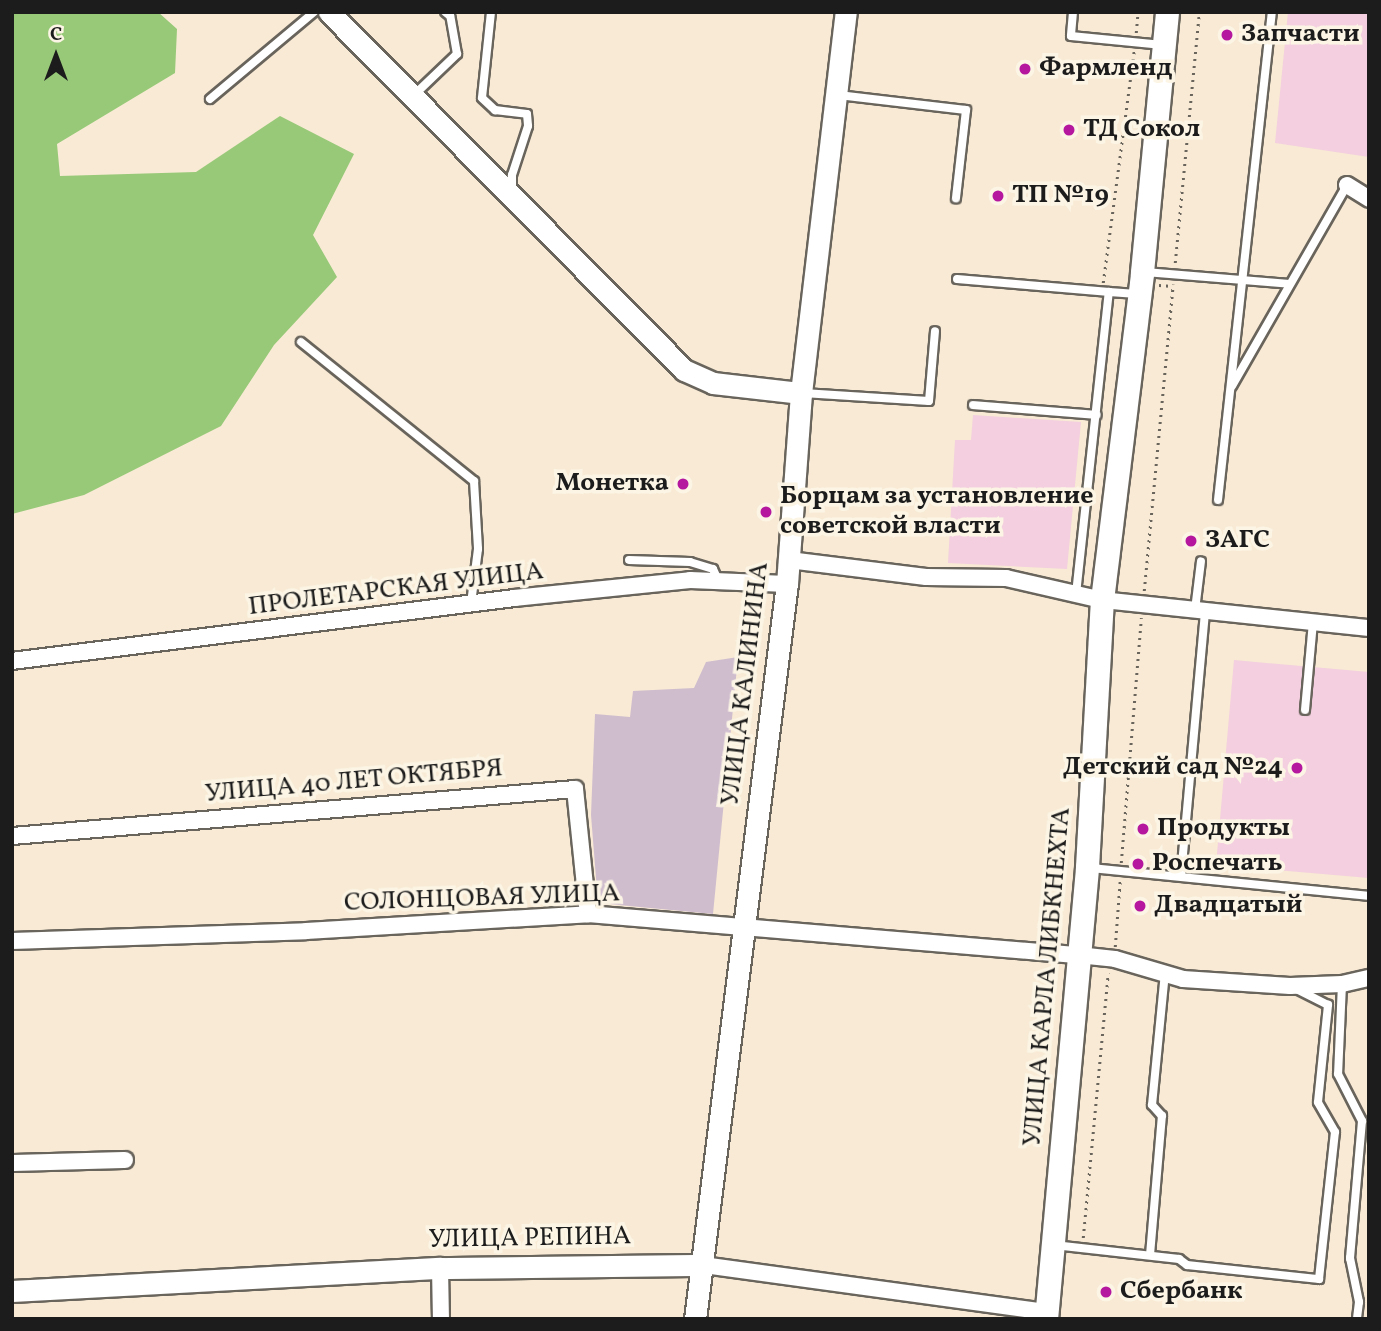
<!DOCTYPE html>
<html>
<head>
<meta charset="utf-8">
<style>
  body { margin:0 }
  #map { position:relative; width:1381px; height:1331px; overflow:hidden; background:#f8ead4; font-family:Vollkorn,serif }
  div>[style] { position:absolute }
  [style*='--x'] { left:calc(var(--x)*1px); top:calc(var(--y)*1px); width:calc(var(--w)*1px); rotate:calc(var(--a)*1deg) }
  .built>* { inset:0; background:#f3cfdf }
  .industrial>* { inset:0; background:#cfbdce }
  .green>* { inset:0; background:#97c978 }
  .path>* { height:2.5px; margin-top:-1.25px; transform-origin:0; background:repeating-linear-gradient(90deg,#69645c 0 2px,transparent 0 7px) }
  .roads { filter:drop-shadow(2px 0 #69645c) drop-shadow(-2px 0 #69645c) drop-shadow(0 2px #69645c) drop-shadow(0 -2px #69645c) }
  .lane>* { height:8px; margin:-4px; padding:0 4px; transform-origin:4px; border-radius:4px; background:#fff }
  .street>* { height:16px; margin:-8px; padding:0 8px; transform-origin:8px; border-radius:8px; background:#fff }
  .secondary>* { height:21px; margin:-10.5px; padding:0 10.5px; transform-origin:10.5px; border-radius:10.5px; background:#fff }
  .primary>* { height:23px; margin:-11.5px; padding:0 11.5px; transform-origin:11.5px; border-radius:11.5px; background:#fff }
  .dots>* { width:19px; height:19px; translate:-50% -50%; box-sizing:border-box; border:4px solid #fcf5e5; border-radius:50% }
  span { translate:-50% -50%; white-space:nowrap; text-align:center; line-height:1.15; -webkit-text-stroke:7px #fcf5e5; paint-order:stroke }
  .poi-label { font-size:26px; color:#1c1c1c; font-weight:700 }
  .left { translate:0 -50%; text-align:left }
  .right { translate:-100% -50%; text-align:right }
  .street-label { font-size:26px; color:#1c1c1c }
  .frame { position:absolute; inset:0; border:14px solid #1c1c1c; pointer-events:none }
  .north { position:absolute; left:21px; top:21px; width:70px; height:70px; -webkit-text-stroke:5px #fcf5e5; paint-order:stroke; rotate:0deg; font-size:19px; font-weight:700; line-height:28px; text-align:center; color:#1c1c1c }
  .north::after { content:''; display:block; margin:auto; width:24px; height:32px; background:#1c1c1c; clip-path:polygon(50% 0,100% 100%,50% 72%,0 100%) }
</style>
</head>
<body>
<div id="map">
  <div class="built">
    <div style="clip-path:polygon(1288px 12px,1369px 12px,1369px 157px,1275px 143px)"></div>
    <div style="clip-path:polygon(973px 415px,1081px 422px,1067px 569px,948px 563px,955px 440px,971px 440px)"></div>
    <div style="clip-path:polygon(1234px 660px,1369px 672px,1369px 878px,1216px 865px)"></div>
  </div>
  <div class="industrial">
    <div style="clip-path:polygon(738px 657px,713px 914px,598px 903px,591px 815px,595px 714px,630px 717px,633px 691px,694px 688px,706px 662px)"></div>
  </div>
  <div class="green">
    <div style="clip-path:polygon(12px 12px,158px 12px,177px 29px,175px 73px,57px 144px,60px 176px,196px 172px,280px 116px,354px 154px,313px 235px,337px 277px,274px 345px,221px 426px,84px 495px,12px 514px)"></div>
  </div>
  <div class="path">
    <div style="--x:1136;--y:33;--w:21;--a:-85"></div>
    <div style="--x:1175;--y:263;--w:252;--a:-84.5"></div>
    <div style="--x:1103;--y:283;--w:235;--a:-82.4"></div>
    <div style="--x:1159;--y:285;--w:14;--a:4"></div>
    <div style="--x:1144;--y:591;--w:308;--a:-84.6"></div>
    <div style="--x:1121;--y:863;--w:246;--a:-85.3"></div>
    <div style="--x:1115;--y:947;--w:67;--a:-85.7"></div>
    <div style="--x:1083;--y:1238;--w:266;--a:-84.6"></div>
  </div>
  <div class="roads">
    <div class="lane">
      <div style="--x:491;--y:12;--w:86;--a:96"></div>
      <div style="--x:482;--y:98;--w:18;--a:43"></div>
      <div style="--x:495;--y:110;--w:32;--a:7"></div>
      <div style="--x:527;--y:114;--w:12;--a:85"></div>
      <div style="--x:528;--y:126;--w:52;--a:108.1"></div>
      <div style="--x:512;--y:175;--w:18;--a:90"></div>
      <div style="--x:1073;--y:12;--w:24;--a:95"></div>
      <div style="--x:1071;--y:36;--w:92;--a:5.6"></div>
      <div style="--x:838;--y:95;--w:129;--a:6.7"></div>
      <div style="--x:966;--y:110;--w:89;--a:96.5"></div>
      <div style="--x:413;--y:96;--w:61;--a:-43.7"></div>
      <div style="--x:457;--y:54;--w:39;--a:-100"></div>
      <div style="--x:450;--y:16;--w:6;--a:-141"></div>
      <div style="--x:210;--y:99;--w:136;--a:-39.9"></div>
      <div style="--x:1145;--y:272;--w:145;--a:4.7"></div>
      <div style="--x:957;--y:279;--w:153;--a:4.9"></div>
      <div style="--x:301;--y:342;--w:222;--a:38.8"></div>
      <div style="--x:474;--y:481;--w:68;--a:86.6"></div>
      <div style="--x:478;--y:549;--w:55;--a:97.3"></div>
      <div style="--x:1232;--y:386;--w:232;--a:-60.2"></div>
      <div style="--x:803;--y:393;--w:126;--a:3.6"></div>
      <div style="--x:929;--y:401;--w:70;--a:-85.1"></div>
      <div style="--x:973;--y:405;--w:124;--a:4.6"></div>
      <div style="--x:1218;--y:500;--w:491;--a:-83.7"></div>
      <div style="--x:629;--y:560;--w:61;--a:1.9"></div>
      <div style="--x:690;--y:562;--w:24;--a:17"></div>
      <div style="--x:713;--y:569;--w:12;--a:66"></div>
      <div style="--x:1076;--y:594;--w:304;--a:-83.8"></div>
      <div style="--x:1109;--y:292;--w:28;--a:4"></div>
      <div style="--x:1195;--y:610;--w:49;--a:-83"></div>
      <div style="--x:1305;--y:710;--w:88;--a:-84.8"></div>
      <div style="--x:1090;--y:868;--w:280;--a:5.7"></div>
      <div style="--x:1181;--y:876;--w:266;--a:-84.8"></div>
      <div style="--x:1342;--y:984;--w:90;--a:92.5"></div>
      <div style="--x:1338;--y:1074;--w:53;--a:62.9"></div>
      <div style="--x:1362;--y:1121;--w:138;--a:95"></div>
      <div style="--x:1350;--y:1258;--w:45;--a:78.4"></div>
      <div style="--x:1359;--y:1302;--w:17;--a:97"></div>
      <div style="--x:1054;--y:1245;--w:126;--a:6.4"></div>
      <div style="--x:1179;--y:1259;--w:10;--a:37"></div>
      <div style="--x:1187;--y:1265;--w:133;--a:6.1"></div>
      <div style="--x:1319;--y:1279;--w:148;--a:-83.8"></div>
      <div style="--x:1335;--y:1132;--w:34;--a:-120"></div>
      <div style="--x:1318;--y:1102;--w:98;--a:-84.1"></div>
      <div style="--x:1328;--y:1005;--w:34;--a:-153"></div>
      <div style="--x:1150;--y:1255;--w:140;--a:-85.1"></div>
      <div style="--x:1162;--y:1116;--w:15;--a:-132"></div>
      <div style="--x:1152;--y:1105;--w:133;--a:-84.4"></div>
    </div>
    <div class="street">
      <div style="--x:1347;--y:185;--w:26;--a:32"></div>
      <div style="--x:789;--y:560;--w:138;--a:7.1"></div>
      <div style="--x:926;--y:577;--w:80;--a:0.7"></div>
      <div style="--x:1006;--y:578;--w:98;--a:12.9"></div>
      <div style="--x:1102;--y:600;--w:268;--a:6"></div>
      <div style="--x:12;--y:661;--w:506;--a:-7.15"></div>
      <div style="--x:514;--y:598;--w:177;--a:-5.8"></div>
      <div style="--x:690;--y:580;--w:97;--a:2.4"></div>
      <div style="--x:12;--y:836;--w:565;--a:-4.77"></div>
      <div style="--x:575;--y:789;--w:126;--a:84.1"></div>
      <div style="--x:12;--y:941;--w:294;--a:-1.9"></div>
      <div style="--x:306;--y:931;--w:283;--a:-3.4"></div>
      <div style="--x:588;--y:914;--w:492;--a:4.8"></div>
      <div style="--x:1078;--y:955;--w:37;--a:6"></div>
      <div style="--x:1115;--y:959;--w:71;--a:16.4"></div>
      <div style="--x:1183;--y:979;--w:107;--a:3.7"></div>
      <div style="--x:1290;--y:986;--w:52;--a:-2.2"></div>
      <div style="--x:1342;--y:984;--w:28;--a:-13"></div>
      <div style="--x:12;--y:1163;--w:113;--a:-1.5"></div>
      <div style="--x:703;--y:1265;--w:347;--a:7.8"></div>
      <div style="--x:440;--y:1268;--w:51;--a:88.9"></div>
    </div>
    <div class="secondary">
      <div style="--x:329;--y:12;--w:504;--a:45.24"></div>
      <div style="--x:684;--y:370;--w:32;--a:24"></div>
      <div style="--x:713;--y:383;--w:89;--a:6.5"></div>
      <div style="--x:12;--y:1291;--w:429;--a:-3.1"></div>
      <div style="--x:440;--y:1268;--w:263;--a:-0.7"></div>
      <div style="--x:695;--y:1319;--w:741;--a:-82.87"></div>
      <div style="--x:787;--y:584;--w:192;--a:-85.8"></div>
      <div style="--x:801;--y:393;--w:384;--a:-83.3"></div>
    </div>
    <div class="primary">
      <div style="--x:1046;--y:1319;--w:454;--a:-84.8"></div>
      <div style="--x:1087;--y:867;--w:267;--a:-86.8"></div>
      <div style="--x:1102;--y:600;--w:330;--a:-83"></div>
      <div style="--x:1142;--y:272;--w:261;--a:-84.5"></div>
    </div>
  </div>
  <div class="dots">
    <div style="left:1227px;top:35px;background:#b5179e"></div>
    <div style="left:1025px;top:69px;background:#b5179e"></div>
    <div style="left:1069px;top:130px;background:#b5179e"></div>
    <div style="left:998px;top:196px;background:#b5179e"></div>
    <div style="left:683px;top:484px;background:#b5179e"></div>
    <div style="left:766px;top:512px;background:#b5179e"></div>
    <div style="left:1191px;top:541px;background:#b5179e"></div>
    <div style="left:1297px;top:768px;background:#b5179e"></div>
    <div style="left:1143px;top:829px;background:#b5179e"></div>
    <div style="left:1138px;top:864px;background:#b5179e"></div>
    <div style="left:1140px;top:906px;background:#b5179e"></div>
    <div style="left:1106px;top:1292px;background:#b5179e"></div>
  </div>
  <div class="poi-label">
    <span class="left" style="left:1241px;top:35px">Запчасти</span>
    <span class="left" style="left:1039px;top:69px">Фармленд</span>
    <span class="left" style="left:1083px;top:130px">ТД Сокол</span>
    <span class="left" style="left:1012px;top:196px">ТП №19</span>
    <span class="right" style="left:669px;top:484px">Монетка</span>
    <span class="left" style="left:780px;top:512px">Борцам за установление<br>советской власти</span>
    <span class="left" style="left:1205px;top:541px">ЗАГС</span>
    <span class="right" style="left:1283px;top:768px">Детский сад №24</span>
    <span class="left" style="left:1157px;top:829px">Продукты</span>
    <span class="left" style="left:1152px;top:864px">Роспечать</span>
    <span class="left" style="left:1154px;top:906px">Двадцатый</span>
    <span class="left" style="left:1120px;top:1292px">Сбербанк</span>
  </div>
  <div class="street-label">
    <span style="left:396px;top:590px;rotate:-7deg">ПРОЛЕТАРСКАЯ УЛИЦА</span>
    <span style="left:746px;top:684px;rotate:-83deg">УЛИЦА КАЛИНИНА</span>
    <span style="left:354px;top:782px;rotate:-5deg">УЛИЦА 40 ЛЕТ ОКТЯБРЯ</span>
    <span style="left:482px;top:899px;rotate:-2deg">СОЛОНЦОВАЯ УЛИЦА</span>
    <span style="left:1048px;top:977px;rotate:-85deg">УЛИЦА КАРЛА ЛИБКНЕХТА</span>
    <span style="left:530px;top:1239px;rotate:-1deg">УЛИЦА РЕПИНА</span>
  </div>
  <div class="frame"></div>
  <div class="north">С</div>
</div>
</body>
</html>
